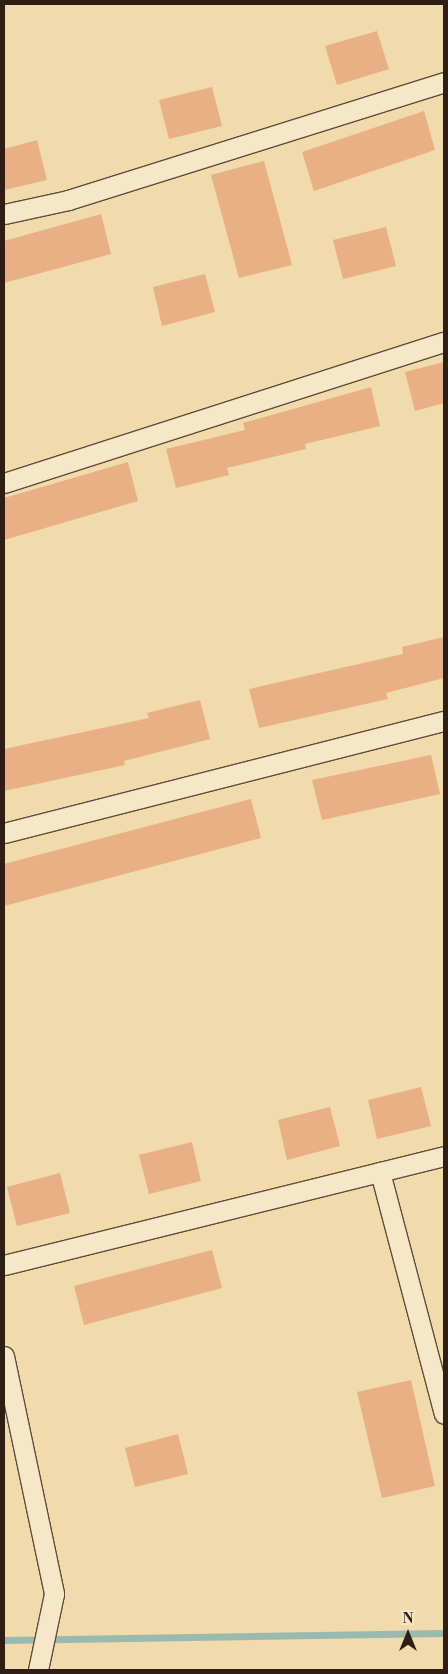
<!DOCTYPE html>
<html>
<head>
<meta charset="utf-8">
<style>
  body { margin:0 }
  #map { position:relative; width:448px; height:1674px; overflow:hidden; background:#f1daac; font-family:"Libre Bodoni",serif }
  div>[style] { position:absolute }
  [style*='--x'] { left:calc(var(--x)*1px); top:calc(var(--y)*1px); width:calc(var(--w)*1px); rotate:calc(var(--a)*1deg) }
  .stream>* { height:7px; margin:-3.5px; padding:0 3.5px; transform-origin:3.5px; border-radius:3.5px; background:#9bbaaf }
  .building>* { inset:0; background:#e8b084 }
  .roads { filter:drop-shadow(1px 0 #604c3a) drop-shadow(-1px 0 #604c3a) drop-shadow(0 1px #604c3a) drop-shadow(0 -1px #604c3a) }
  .street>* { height:19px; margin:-9.5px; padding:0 9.5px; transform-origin:9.5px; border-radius:9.5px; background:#f6e7c9 }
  span { translate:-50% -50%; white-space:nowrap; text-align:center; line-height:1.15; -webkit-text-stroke:4px #f6e7c9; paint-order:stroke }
  .frame { position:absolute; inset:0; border:5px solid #301d14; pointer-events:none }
  .north { position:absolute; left:383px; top:1609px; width:50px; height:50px; -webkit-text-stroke:4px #f6e7c9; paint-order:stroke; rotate:0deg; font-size:14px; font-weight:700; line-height:20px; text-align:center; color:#301d14 }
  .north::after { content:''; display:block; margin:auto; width:18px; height:22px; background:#301d14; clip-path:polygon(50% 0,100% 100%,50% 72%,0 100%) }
</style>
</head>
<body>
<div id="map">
  <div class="stream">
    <div style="--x:4;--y:1640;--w:440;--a:-0.9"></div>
  </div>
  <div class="building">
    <div style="clip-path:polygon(377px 31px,389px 69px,337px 85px,325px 46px)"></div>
    <div style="clip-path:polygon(212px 87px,222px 126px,169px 139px,159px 100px)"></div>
    <div style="clip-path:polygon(424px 111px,435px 150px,314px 191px,302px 152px)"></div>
    <div style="clip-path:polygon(37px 140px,47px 180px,4px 190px,4px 149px)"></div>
    <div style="clip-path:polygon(264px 161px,292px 265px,239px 278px,211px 175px)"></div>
    <div style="clip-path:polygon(101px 214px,111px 254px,4px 283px,4px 241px)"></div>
    <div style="clip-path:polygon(386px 227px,396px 266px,343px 279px,333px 240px)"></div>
    <div style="clip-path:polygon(205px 274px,215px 312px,162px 326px,153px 287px)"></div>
    <div style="clip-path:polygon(444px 362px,444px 403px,415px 411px,405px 372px)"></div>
    <div style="clip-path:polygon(371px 387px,380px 426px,305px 444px,306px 449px,227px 468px,229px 475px,176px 488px,166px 449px,245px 430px,243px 423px)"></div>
    <div style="clip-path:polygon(128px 462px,138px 501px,4px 540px,4px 498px)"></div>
    <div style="clip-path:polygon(444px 637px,444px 678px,386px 693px,388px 699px,259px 728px,249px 689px,403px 654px,402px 647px)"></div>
    <div style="clip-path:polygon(200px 700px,210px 739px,124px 761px,125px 765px,4px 791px,4px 749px,149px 718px,147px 713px)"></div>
    <div style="clip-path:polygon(431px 755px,440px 794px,322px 820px,312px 780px)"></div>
    <div style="clip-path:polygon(251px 799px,261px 838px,4px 906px,4px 864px)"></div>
    <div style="clip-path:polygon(421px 1087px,431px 1126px,377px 1139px,368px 1100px)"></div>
    <div style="clip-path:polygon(330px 1107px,340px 1146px,287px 1160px,278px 1120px)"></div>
    <div style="clip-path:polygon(192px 1142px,201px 1181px,149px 1194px,139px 1155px)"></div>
    <div style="clip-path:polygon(60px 1173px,70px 1213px,17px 1226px,7px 1187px)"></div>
    <div style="clip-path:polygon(212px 1250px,222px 1288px,84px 1325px,74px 1286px)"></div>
    <div style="clip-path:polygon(411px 1380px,435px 1486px,382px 1498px,357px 1392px)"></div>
    <div style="clip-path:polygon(178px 1434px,188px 1474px,135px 1487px,125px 1448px)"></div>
  </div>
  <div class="roads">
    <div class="street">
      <div style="--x:4;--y:214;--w:66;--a:-12.3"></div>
      <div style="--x:68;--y:200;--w:394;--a:-17.4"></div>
      <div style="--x:4;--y:483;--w:462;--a:-17.8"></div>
      <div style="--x:4;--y:833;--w:454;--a:-14.3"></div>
      <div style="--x:380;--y:1172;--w:250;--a:75.2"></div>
      <div style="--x:4;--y:1265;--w:453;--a:-13.9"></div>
      <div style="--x:4;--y:1356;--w:243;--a:78.1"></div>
      <div style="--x:54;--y:1594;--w:78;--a:101.9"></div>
    </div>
  </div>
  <div class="frame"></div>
  <div class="north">N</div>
</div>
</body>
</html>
